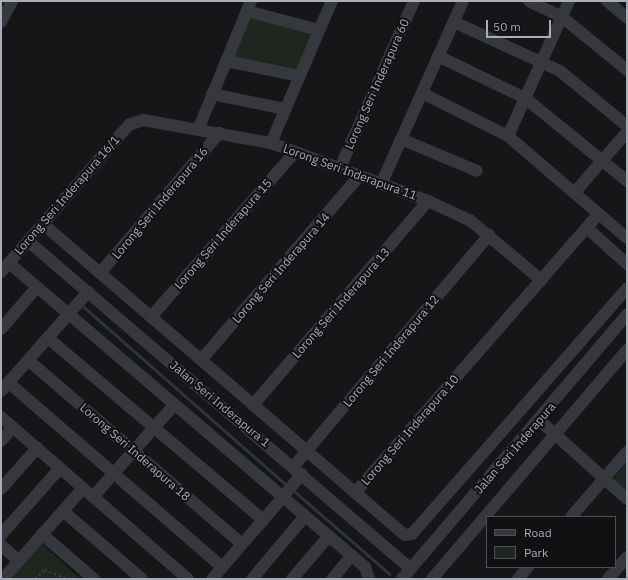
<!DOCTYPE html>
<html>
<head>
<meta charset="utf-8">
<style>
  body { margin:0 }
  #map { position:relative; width:628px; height:580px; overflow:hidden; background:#161618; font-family:"IBM Plex Sans",sans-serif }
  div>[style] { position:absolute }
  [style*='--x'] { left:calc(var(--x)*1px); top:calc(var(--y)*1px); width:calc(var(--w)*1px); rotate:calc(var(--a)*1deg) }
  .green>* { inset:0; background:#1e261f }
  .stream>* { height:2.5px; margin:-1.25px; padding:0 1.25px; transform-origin:1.25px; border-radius:1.25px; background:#2c353c }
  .path>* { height:1.5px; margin-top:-0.75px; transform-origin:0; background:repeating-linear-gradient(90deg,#3d3f44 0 2px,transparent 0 5px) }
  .minor>* { height:12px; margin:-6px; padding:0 6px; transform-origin:6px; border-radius:6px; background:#37383d }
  span { translate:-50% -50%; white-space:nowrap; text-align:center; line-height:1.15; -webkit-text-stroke:4px #111113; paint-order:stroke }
  .street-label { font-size:12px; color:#a8adb8 }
  .frame { position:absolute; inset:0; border:2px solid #a8adb8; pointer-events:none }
  .legend { position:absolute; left:486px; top:516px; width:130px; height:52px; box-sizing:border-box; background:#111113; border:1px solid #4d4f55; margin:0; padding:5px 7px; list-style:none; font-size:12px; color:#a8adb8 }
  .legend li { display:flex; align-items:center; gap:8px; height:20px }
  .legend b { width:20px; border:1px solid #4d4f55 }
  .scale { position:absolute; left:486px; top:20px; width:65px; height:18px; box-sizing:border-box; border:2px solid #a8adb8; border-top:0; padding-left:5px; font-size:12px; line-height:14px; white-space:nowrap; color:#a8adb8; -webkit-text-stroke:3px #111113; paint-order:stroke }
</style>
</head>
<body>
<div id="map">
  <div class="green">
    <div style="clip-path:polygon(247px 11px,319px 30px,299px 76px,226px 61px)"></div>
    <div style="clip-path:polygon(627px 462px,627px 491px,613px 479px)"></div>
    <div style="clip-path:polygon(40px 542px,81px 579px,7px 579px)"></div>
  </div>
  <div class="stream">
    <div style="--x:84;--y:307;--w:271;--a:41.3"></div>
    <div style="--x:293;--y:490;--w:128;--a:40.9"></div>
  </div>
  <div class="path">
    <div style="--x:35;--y:579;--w:13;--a:-42"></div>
    <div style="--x:45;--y:570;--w:24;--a:22"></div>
  </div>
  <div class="minor">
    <div style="--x:529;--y:1;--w:37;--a:26"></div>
    <div style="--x:562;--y:17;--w:84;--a:39.2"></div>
    <div style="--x:607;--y:1;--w:26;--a:40"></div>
    <div style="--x:247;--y:11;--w:74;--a:14.8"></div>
    <div style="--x:1;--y:22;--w:24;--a:-62"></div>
    <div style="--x:454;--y:22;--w:117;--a:24.8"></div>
    <div style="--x:560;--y:71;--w:87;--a:39.4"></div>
    <div style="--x:438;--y:56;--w:97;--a:25.8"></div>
    <div style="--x:525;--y:98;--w:132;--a:39.1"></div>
    <div style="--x:226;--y:61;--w:75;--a:11.6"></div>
    <div style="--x:422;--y:93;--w:96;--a:26.6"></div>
    <div style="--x:508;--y:136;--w:157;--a:40.6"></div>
    <div style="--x:212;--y:94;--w:75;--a:11.6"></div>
    <div style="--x:198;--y:130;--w:139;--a:-67.7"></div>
    <div style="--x:508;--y:136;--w:148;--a:-65.7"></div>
    <div style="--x:401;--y:139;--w:82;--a:22.8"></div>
    <div style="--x:271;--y:143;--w:155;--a:-66.8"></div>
    <div style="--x:340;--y:168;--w:183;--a:-66.1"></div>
    <div style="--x:382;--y:182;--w:198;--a:-65.9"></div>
    <div style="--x:574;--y:193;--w:81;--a:-49"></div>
    <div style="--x:43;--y:224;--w:477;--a:40.7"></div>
    <div style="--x:405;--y:535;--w:7;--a:-8"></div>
    <div style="--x:412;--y:534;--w:327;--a:-48.8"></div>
    <div style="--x:587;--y:228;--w:54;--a:42"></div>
    <div style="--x:28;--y:241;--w:504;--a:40.58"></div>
    <div style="--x:9;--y:263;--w:360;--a:40.5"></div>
    <div style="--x:283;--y:497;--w:108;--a:130.9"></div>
    <div style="--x:1;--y:272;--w:195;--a:-49"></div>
    <div style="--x:129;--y:125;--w:15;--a:-20"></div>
    <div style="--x:143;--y:120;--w:130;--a:10.2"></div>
    <div style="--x:271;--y:143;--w:167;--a:20.3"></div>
    <div style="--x:428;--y:201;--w:47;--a:24.9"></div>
    <div style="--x:471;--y:221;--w:92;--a:40.1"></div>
    <div style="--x:100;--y:273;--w:184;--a:-49.6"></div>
    <div style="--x:151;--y:317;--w:219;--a:-48.9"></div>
    <div style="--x:1;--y:329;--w:55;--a:-49.4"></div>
    <div style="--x:48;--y:338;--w:282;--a:40.2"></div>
    <div style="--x:28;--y:360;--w:282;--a:40.7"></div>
    <div style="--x:201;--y:360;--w:244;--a:-49.3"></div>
    <div style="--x:9;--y:383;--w:281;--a:40.8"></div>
    <div style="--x:1;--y:391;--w:132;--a:-48.7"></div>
    <div style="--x:253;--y:405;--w:269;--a:-49.4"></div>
    <div style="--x:1;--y:417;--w:247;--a:40.9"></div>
    <div style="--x:539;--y:420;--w:118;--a:41.9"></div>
    <div style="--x:1;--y:441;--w:18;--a:-49"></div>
    <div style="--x:293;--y:467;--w:304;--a:-49.8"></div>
    <div style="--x:302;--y:474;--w:30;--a:130"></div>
    <div style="--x:283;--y:497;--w:108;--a:40.5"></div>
    <div style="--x:365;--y:567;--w:13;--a:72"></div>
    <div style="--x:1;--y:489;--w:55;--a:-48.7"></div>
    <div style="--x:355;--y:493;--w:370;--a:-48.9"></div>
    <div style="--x:93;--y:497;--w:123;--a:-48.6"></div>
    <div style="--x:63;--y:511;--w:104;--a:40.7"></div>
    <div style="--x:571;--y:517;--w:86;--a:-49.3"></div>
    <div style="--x:42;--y:534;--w:69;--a:40.9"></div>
    <div style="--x:1;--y:535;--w:89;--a:-48.6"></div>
    <div style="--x:1;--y:545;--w:24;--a:42"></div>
    <div style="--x:3;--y:579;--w:121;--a:-48.7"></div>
    <div style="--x:252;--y:579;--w:82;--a:-49.9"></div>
    <div style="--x:292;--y:579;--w:57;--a:-49.3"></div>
    <div style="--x:332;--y:579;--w:31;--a:-50"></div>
    <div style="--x:402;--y:579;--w:347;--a:-49.6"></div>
    <div style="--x:432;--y:579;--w:301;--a:-49.6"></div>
    <div style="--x:518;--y:579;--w:16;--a:-50"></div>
    <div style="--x:608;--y:579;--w:29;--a:-49"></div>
  </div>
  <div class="street-label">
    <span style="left:377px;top:84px;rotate:-66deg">Lorong Seri Inderapura 60</span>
    <span style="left:350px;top:172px;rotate:20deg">Lorong Seri Inderapura 11</span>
    <span style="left:67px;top:195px;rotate:-49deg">Lorong Seri Inderapura 16/1</span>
    <span style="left:160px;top:203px;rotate:-50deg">Lorong Seri Inderapura 16</span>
    <span style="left:223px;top:234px;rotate:-49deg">Lorong Seri Inderapura 15</span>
    <span style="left:281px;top:268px;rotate:-49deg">Lorong Seri Inderapura 14</span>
    <span style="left:341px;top:303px;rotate:-49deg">Lorong Seri Inderapura 13</span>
    <span style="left:391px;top:351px;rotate:-50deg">Lorong Seri Inderapura 12</span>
    <span style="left:220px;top:404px;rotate:40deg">Jalan Seri Inderapura 1</span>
    <span style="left:410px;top:430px;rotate:-49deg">Lorong Seri Inderapura 10</span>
    <span style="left:515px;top:448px;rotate:-49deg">Jalan Seri Inderapura</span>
    <span style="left:135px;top:452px;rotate:41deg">Lorong Seri Inderapura 18</span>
  </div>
  <div class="frame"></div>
  <ul class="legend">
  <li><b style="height:5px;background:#37383d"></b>Road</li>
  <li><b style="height:11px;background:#1e261f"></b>Park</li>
  </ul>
  <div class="scale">50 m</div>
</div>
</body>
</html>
